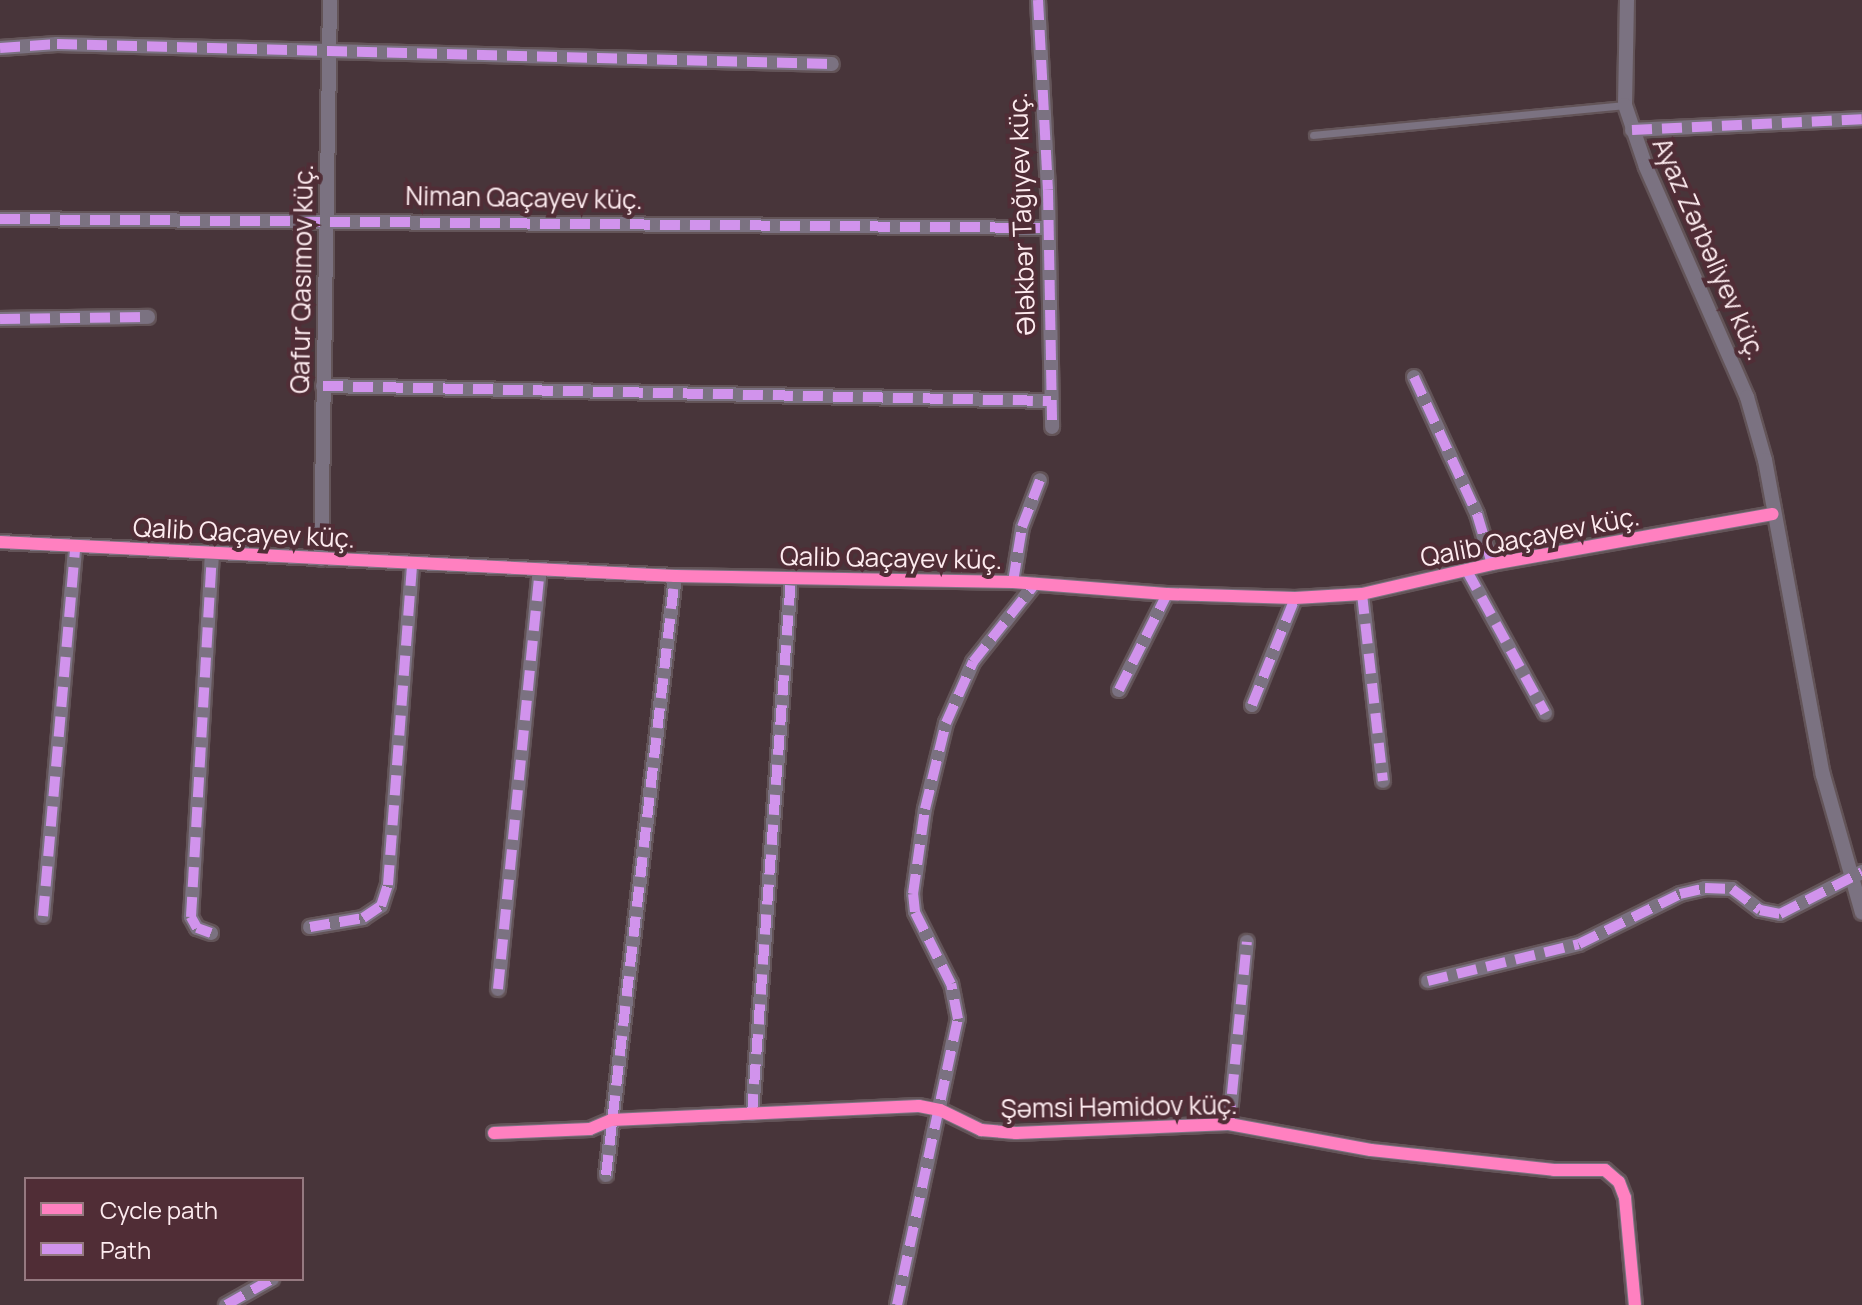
<!DOCTYPE html>
<html>
<head>
<meta charset="utf-8">
<style>
  body { margin:0 }
  #map { position:relative; width:1862px; height:1305px; overflow:hidden; background:#48353a; font-family:Manrope,sans-serif }
  div>[style] { position:absolute }
  [style*='--x'] { left:calc(var(--x)*1px); top:calc(var(--y)*1px); width:calc(var(--w)*1px); rotate:calc(var(--a)*1deg) }
  .roads { filter:drop-shadow(2px 0 #635458) drop-shadow(-2px 0 #635458) drop-shadow(0 2px #635458) drop-shadow(0 -2px #635458) }
  .lane>* { height:7px; margin:-3.5px; padding:0 3.5px; transform-origin:3.5px; border-radius:3.5px; background:#7b7281 }
  .street>* { height:14px; margin:-7px; padding:0 7px; transform-origin:7px; border-radius:7px; background:#7b7281 }
  .quiet>* { height:10px; margin-top:-5px; transform-origin:0; background:repeating-linear-gradient(90deg,#d193ec 0 20px,transparent 0 30px) }
  .cycleway>* { height:12px; margin:-6px; padding:0 6px; transform-origin:6px; border-radius:6px; background:#ff80c0 }
  span { translate:-50% -50%; white-space:nowrap; text-align:center; line-height:1.15; -webkit-text-stroke:8px #502d36; paint-order:stroke }
  .street-label { font-size:26px; color:#fdebef }
  .legend { position:absolute; left:24px; top:1177px; width:280px; height:104px; box-sizing:border-box; background:#502d36; border:2px solid #957980; margin:0; padding:10px 14px; list-style:none; font-size:24px; color:#fdebef }
  .legend li { display:flex; align-items:center; gap:16px; height:40px }
  .legend b { width:40px; border:2px solid #957980 }
</style>
</head>
<body>
<div id="map">
  <div class="roads">
    <div class="lane">
      <div style="--x:1313;--y:135;--w:313;--a:-5.5"></div>
    </div>
    <div class="street">
      <div style="--x:1038;--y:0;--w:190;--a:87"></div>
      <div style="--x:1048;--y:190;--w:237;--a:89"></div>
      <div style="--x:1627;--y:0;--w:105;--a:91.1"></div>
      <div style="--x:1625;--y:105;--w:65;--a:71.3"></div>
      <div style="--x:1646;--y:167;--w:251;--a:66.3"></div>
      <div style="--x:1747;--y:397;--w:66;--a:74.1"></div>
      <div style="--x:1765;--y:460;--w:320;--a:79.6"></div>
      <div style="--x:1823;--y:775;--w:143;--a:74.2"></div>
      <div style="--x:0;--y:48;--w:57;--a:-4"></div>
      <div style="--x:57;--y:44;--w:775;--a:1.48"></div>
      <div style="--x:1632;--y:130;--w:230;--a:-2.7"></div>
      <div style="--x:0;--y:219;--w:1048;--a:0.49"></div>
      <div style="--x:0;--y:319;--w:148;--a:-0.8"></div>
      <div style="--x:1414;--y:377;--w:151;--a:65.3"></div>
      <div style="--x:1477;--y:514;--w:52;--a:73.3"></div>
      <div style="--x:323;--y:386;--w:728;--a:1.18"></div>
      <div style="--x:0;--y:542;--w:676;--a:2.88"></div>
      <div style="--x:675;--y:576;--w:338;--a:1"></div>
      <div style="--x:1013;--y:582;--w:154;--a:4.5"></div>
      <div style="--x:1167;--y:594;--w:128;--a:1.8"></div>
      <div style="--x:1295;--y:598;--w:67;--a:-3.4"></div>
      <div style="--x:1362;--y:594;--w:133;--a:-13"></div>
      <div style="--x:1492;--y:564;--w:285;--a:-10.1"></div>
      <div style="--x:321;--y:559;--w:559;--a:-89.08"></div>
      <div style="--x:1467;--y:571;--w:162;--a:61.2"></div>
      <div style="--x:1013;--y:582;--w:56;--a:-80.7"></div>
      <div style="--x:1022;--y:527;--w:50;--a:-69"></div>
      <div style="--x:1362;--y:594;--w:188;--a:83.6"></div>
      <div style="--x:1119;--y:690;--w:107;--a:-63.4"></div>
      <div style="--x:1252;--y:705;--w:115;--a:-68.1"></div>
      <div style="--x:43;--y:916;--w:370;--a:-85"></div>
      <div style="--x:310;--y:927;--w:54;--a:-9.6"></div>
      <div style="--x:363;--y:918;--w:22;--a:-34"></div>
      <div style="--x:381;--y:906;--w:22;--a:-72"></div>
      <div style="--x:388;--y:885;--w:323;--a:-85.7"></div>
      <div style="--x:211;--y:933;--w:15;--a:-160"></div>
      <div style="--x:197;--y:928;--w:13;--a:-119"></div>
      <div style="--x:191;--y:917;--w:363;--a:-86.7"></div>
      <div style="--x:1428;--y:981;--w:155;--a:-13.8"></div>
      <div style="--x:1579;--y:944;--w:113;--a:-26.3"></div>
      <div style="--x:1680;--y:894;--w:26;--a:-13"></div>
      <div style="--x:1705;--y:888;--w:27;--a:2"></div>
      <div style="--x:1732;--y:889;--w:35;--a:37"></div>
      <div style="--x:1760;--y:910;--w:20;--a:11"></div>
      <div style="--x:1780;--y:914;--w:92;--a:-27.1"></div>
      <div style="--x:498;--y:989;--w:422;--a:-84.3"></div>
      <div style="--x:752;--y:1114;--w:537;--a:-85.84"></div>
      <div style="--x:1229;--y:1124;--w:183;--a:-84.4"></div>
      <div style="--x:494;--y:1133;--w:96;--a:-2.4"></div>
      <div style="--x:590;--y:1129;--w:23;--a:-23"></div>
      <div style="--x:611;--y:1120;--w:308;--a:-2.6"></div>
      <div style="--x:919;--y:1106;--w:21;--a:11"></div>
      <div style="--x:940;--y:1110;--w:46;--a:26"></div>
      <div style="--x:981;--y:1130;--w:35;--a:5"></div>
      <div style="--x:1016;--y:1133;--w:213;--a:-2.4"></div>
      <div style="--x:1229;--y:1124;--w:144;--a:10.4"></div>
      <div style="--x:1371;--y:1150;--w:184;--a:6.2"></div>
      <div style="--x:1554;--y:1170;--w:51;--a:0"></div>
      <div style="--x:1605;--y:1170;--w:18;--a:41"></div>
      <div style="--x:1619;--y:1182;--w:17;--a:69"></div>
      <div style="--x:1625;--y:1198;--w:107;--a:84.7"></div>
      <div style="--x:606;--y:1175;--w:603;--a:-83.43"></div>
      <div style="--x:226;--y:1305;--w:53;--a:-29.5"></div>
      <div style="--x:897;--y:1305;--w:292;--a:-78"></div>
      <div style="--x:958;--y:1019;--w:36;--a:-101"></div>
      <div style="--x:951;--y:984;--w:80;--a:-116.6"></div>
      <div style="--x:915;--y:912;--w:18;--a:-96"></div>
      <div style="--x:913;--y:894;--w:86;--a:-82"></div>
      <div style="--x:925;--y:809;--w:89;--a:-76.3"></div>
      <div style="--x:946;--y:723;--w:67;--a:-66.1"></div>
      <div style="--x:973;--y:662;--w:100;--a:-51.5"></div>
    </div>
  </div>
  <div class="quiet">
    <div style="--x:1038;--y:0;--w:190;--a:87"></div>
    <div style="--x:1048;--y:190;--w:237;--a:89"></div>
    <div style="--x:0;--y:48;--w:57;--a:-4"></div>
    <div style="--x:57;--y:44;--w:775;--a:1.48"></div>
    <div style="--x:1632;--y:130;--w:230;--a:-2.7"></div>
    <div style="--x:0;--y:219;--w:1048;--a:0.49"></div>
    <div style="--x:0;--y:319;--w:148;--a:-0.8"></div>
    <div style="--x:1414;--y:377;--w:151;--a:65.3"></div>
    <div style="--x:1477;--y:514;--w:52;--a:73.3"></div>
    <div style="--x:323;--y:386;--w:728;--a:1.18"></div>
    <div style="--x:1467;--y:571;--w:162;--a:61.2"></div>
    <div style="--x:1013;--y:582;--w:56;--a:-80.7"></div>
    <div style="--x:1022;--y:527;--w:50;--a:-69"></div>
    <div style="--x:1362;--y:594;--w:188;--a:83.6"></div>
    <div style="--x:1119;--y:690;--w:107;--a:-63.4"></div>
    <div style="--x:1252;--y:705;--w:115;--a:-68.1"></div>
    <div style="--x:43;--y:916;--w:370;--a:-85"></div>
    <div style="--x:310;--y:927;--w:54;--a:-9.6"></div>
    <div style="--x:363;--y:918;--w:22;--a:-34"></div>
    <div style="--x:381;--y:906;--w:22;--a:-72"></div>
    <div style="--x:388;--y:885;--w:323;--a:-85.7"></div>
    <div style="--x:211;--y:933;--w:15;--a:-160"></div>
    <div style="--x:197;--y:928;--w:13;--a:-119"></div>
    <div style="--x:191;--y:917;--w:363;--a:-86.7"></div>
    <div style="--x:1428;--y:981;--w:155;--a:-13.8"></div>
    <div style="--x:1579;--y:944;--w:113;--a:-26.3"></div>
    <div style="--x:1680;--y:894;--w:26;--a:-13"></div>
    <div style="--x:1705;--y:888;--w:27;--a:2"></div>
    <div style="--x:1732;--y:889;--w:35;--a:37"></div>
    <div style="--x:1760;--y:910;--w:20;--a:11"></div>
    <div style="--x:1780;--y:914;--w:92;--a:-27.1"></div>
    <div style="--x:498;--y:989;--w:422;--a:-84.3"></div>
    <div style="--x:752;--y:1114;--w:537;--a:-85.84"></div>
    <div style="--x:1229;--y:1124;--w:183;--a:-84.4"></div>
    <div style="--x:606;--y:1175;--w:603;--a:-83.43"></div>
    <div style="--x:226;--y:1305;--w:53;--a:-29.5"></div>
    <div style="--x:897;--y:1305;--w:292;--a:-78"></div>
    <div style="--x:958;--y:1019;--w:36;--a:-101"></div>
    <div style="--x:951;--y:984;--w:80;--a:-116.6"></div>
    <div style="--x:915;--y:912;--w:18;--a:-96"></div>
    <div style="--x:913;--y:894;--w:86;--a:-82"></div>
    <div style="--x:925;--y:809;--w:89;--a:-76.3"></div>
    <div style="--x:946;--y:723;--w:67;--a:-66.1"></div>
    <div style="--x:973;--y:662;--w:100;--a:-51.5"></div>
  </div>
  <div class="cycleway">
    <div style="--x:0;--y:542;--w:676;--a:2.88"></div>
    <div style="--x:675;--y:576;--w:338;--a:1"></div>
    <div style="--x:1013;--y:582;--w:154;--a:4.5"></div>
    <div style="--x:1167;--y:594;--w:128;--a:1.8"></div>
    <div style="--x:1295;--y:598;--w:67;--a:-3.4"></div>
    <div style="--x:1362;--y:594;--w:133;--a:-13"></div>
    <div style="--x:1492;--y:564;--w:285;--a:-10.1"></div>
    <div style="--x:494;--y:1133;--w:96;--a:-2.4"></div>
    <div style="--x:590;--y:1129;--w:23;--a:-23"></div>
    <div style="--x:611;--y:1120;--w:308;--a:-2.6"></div>
    <div style="--x:919;--y:1106;--w:21;--a:11"></div>
    <div style="--x:940;--y:1110;--w:46;--a:26"></div>
    <div style="--x:981;--y:1130;--w:35;--a:5"></div>
    <div style="--x:1016;--y:1133;--w:213;--a:-2.4"></div>
    <div style="--x:1229;--y:1124;--w:144;--a:10.4"></div>
    <div style="--x:1371;--y:1150;--w:184;--a:6.2"></div>
    <div style="--x:1554;--y:1170;--w:51;--a:0"></div>
    <div style="--x:1605;--y:1170;--w:18;--a:41"></div>
    <div style="--x:1619;--y:1182;--w:17;--a:69"></div>
    <div style="--x:1625;--y:1198;--w:107;--a:84.7"></div>
  </div>
  <div class="street-label">
    <span style="left:524px;top:198px;rotate:1deg">Niman Qaçayev küç.</span>
    <span style="left:1022px;top:214px;rotate:-92deg">Ələkbər Tağıyev küç.</span>
    <span style="left:1709px;top:249px;rotate:66deg">Ayaz Zərbəliyev küç.</span>
    <span style="left:302px;top:279px;rotate:-89deg">Qafur Qasımov küç.</span>
    <span style="left:244px;top:533px;rotate:3deg">Qalib Qaçayev küç.</span>
    <span style="left:1530px;top:537px;rotate:-11deg">Qalib Qaçayev küç.</span>
    <span style="left:891px;top:558px;rotate:1deg">Qalib Qaçayev küç.</span>
    <span style="left:1119px;top:1107px;rotate:-1deg">Şəmsi Həmidov küç.</span>
  </div>
  <ul class="legend">
  <li><b style="height:10px;background:#ff80c0"></b>Cycle path</li>
  <li><b style="height:10px;background:#d193ec"></b>Path</li>
  </ul>
</div>
</body>
</html>
